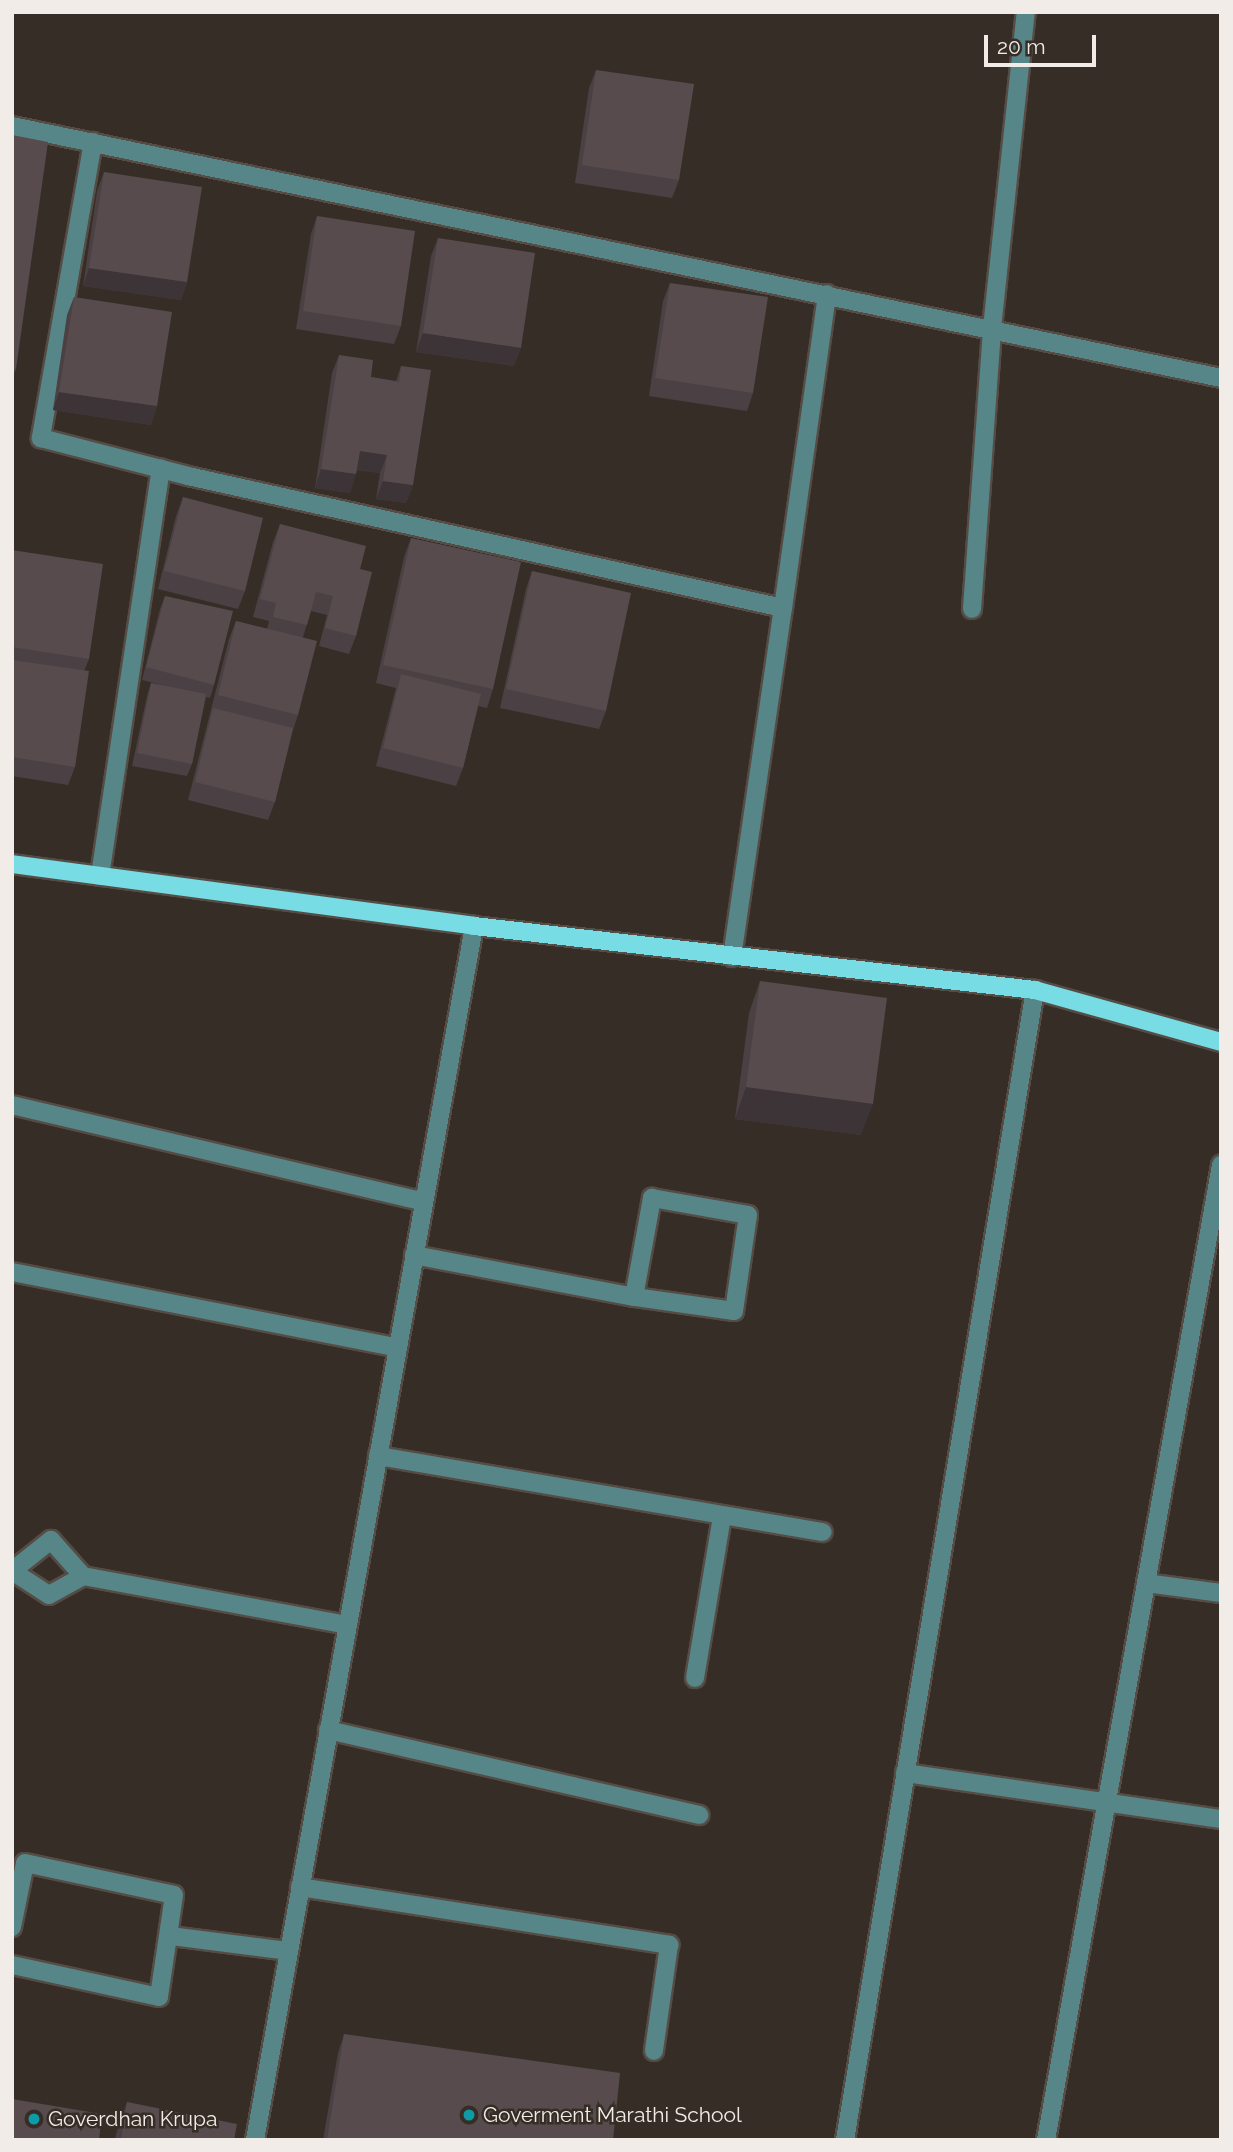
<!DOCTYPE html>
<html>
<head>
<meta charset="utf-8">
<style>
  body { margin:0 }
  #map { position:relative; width:1233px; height:2152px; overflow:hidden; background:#362e26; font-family:Raleway,sans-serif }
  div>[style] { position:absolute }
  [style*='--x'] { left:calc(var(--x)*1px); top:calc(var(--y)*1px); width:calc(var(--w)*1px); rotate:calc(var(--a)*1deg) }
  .roads { filter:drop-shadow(2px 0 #544c45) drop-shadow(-2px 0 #544c45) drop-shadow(0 2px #544c45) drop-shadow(0 -2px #544c45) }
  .minor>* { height:18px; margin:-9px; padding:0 9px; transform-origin:9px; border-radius:9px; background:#578689 }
  .major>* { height:18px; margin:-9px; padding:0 9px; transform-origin:9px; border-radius:9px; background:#77dce3 }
  .wall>* { inset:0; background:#4b4043 }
  .shaded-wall>* { inset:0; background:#3d3437 }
  .building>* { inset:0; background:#574b4e }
  .dots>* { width:19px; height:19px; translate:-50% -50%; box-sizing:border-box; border:4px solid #362e26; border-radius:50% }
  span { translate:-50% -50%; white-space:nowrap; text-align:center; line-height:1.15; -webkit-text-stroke:5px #362e26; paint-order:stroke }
  .poi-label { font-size:21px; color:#f1ece7 }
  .left { translate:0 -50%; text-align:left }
  .frame { position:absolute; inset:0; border:14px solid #f1ece7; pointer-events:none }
  .scale { position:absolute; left:984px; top:35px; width:112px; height:32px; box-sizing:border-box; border:4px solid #f1ece7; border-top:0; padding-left:9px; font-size:21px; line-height:24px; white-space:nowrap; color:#f1ece7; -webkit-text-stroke:5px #362e26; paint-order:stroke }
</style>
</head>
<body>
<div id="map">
  <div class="roads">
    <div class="minor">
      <div style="--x:12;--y:126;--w:1235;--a:11.77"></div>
      <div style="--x:93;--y:142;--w:301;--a:100"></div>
      <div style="--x:41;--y:438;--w:152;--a:14.5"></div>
      <div style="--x:188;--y:476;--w:609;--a:12.51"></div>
      <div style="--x:783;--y:608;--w:317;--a:-82"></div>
      <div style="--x:972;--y:609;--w:282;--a:-85.9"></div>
      <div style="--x:992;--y:328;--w:318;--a:-83.9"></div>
      <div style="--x:100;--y:876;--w:412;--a:-81.5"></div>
      <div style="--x:732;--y:957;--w:353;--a:-81.7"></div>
      <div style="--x:12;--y:1105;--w:423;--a:13.2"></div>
      <div style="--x:414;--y:1255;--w:224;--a:10.8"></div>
      <div style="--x:634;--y:1297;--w:101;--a:-79.7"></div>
      <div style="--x:652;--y:1198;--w:97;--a:10"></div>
      <div style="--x:748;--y:1215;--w:97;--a:98.3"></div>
      <div style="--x:734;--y:1311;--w:101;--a:-172"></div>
      <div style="--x:12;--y:1272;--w:393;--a:11.1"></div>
      <div style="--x:378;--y:1456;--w:451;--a:9.7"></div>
      <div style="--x:12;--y:1571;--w:50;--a:-38.5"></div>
      <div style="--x:51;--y:1540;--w:48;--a:48.4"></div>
      <div style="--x:83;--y:1576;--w:269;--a:10.5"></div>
      <div style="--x:12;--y:1571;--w:44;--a:33"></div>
      <div style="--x:49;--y:1595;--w:39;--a:-29"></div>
      <div style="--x:1146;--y:1583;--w:76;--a:7.6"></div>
      <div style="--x:695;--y:1678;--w:163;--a:-80.5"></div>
      <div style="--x:328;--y:1730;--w:381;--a:12.9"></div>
      <div style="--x:905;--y:1773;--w:319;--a:8.3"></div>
      <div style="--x:300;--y:1887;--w:374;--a:8.9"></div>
      <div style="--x:669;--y:1945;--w:107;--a:98.1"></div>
      <div style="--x:12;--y:1927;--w:65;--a:-78.5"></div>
      <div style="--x:25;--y:1863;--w:152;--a:12.1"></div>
      <div style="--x:174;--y:1895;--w:103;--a:98.4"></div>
      <div style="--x:159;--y:1997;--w:150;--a:-167.7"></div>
      <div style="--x:171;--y:1936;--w:118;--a:7.3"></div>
      <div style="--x:255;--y:2140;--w:1234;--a:-79.77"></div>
      <div style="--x:845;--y:2140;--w:1166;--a:-80.62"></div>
      <div style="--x:1046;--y:2140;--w:991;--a:-79.82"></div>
    </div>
    <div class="major">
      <div style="--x:12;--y:864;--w:466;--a:7.6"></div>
      <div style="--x:474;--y:926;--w:565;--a:6.51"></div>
      <div style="--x:1035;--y:990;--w:193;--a:15.6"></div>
    </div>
  </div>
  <div class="wall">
    <div style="clip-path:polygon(596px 70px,679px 180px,672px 198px,575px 183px,589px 88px)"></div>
    <div style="clip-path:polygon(12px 135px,16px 369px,12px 379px)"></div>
    <div style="clip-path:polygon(104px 172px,187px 282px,181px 300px,83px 286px,97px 191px)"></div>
    <div style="clip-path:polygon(317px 216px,401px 326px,394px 344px,296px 329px,311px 234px)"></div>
    <div style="clip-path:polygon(438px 238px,514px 366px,416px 352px,431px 256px)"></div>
    <div style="clip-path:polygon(670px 283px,753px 393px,747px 411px,649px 396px,663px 301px)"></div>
    <div style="clip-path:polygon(74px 297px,157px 406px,151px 425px,53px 410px,67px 315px)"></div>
    <div style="clip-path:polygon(339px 355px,371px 377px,396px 381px,401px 366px,413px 485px,406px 503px,376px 499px,380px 473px,357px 470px,350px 493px,315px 488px,332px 373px)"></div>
    <div style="clip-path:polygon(183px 497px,245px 591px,238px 609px,158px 589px,176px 516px)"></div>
    <div style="clip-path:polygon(280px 524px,360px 569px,356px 636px,349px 654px,319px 646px,327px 615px,311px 611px,303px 637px,298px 715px,293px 730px,275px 802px,268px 820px,188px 800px,229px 639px,236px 621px,267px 629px,269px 621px,253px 617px,273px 542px)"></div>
    <div style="clip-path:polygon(411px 538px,493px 689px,487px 708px,478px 706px,463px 768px,456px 786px,376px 766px,396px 688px,376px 683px,404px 557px)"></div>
    <div style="clip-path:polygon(12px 550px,89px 659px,84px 671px,75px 767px,68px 785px,12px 776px)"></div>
    <div style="clip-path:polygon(532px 571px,606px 711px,599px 729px,500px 708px,526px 589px)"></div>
    <div style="clip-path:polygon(165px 596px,214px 685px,210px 698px,206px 697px,192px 764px,187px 776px,132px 766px,147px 696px,151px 683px,166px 686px,142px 680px,160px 609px)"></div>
    <div style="clip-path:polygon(760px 981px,861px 1135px,735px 1119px,749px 1013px)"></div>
    <div style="clip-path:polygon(344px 2034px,613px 2140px,323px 2140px,338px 2053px)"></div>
    <div style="clip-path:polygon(127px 2102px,234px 2140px,115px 2140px,116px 2134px)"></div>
  </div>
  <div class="shaded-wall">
    <div style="clip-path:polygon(89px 268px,187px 282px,181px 300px,83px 286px)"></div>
    <div style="clip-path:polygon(423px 333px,521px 348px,514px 366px,416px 352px)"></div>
    <div style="clip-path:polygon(59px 392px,157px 406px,151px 425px,53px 410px)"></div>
    <div style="clip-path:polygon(360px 451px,387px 455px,380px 473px,354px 469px)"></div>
    <div style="clip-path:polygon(321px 469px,356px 474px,350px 493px,315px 488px)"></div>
    <div style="clip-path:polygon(383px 481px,413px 485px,406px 503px,376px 499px)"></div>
    <div style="clip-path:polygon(746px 1087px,873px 1104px,861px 1135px,735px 1119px)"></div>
  </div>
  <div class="building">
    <div style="clip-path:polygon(596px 70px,694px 84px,679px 180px,582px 165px)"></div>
    <div style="clip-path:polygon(12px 135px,48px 142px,16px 369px,12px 368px)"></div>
    <div style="clip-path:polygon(104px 172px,202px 187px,187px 282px,89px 268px)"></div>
    <div style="clip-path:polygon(317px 216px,415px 231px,401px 326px,303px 311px)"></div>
    <div style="clip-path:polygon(438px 238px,535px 253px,521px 348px,423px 333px)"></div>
    <div style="clip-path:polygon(670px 283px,768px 297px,753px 393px,655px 378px)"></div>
    <div style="clip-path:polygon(74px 297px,172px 312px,157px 406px,59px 392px)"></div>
    <div style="clip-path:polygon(339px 355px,373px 360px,371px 377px,399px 382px,401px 366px,431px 370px,413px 485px,383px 481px,387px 455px,360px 451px,356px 474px,321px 469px)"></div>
    <div style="clip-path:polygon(183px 497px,263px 518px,245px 591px,164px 571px)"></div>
    <div style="clip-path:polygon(280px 524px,366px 546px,360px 569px,372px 572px,356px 636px,325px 628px,333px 596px,316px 592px,307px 625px,273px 617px,276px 603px,260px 599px)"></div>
    <div style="clip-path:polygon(411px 538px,521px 562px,493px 689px,383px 665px)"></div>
    <div style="clip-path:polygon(12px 550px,103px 564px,89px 659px,12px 647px)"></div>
    <div style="clip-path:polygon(532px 571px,631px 593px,606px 711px,506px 689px)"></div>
    <div style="clip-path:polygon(165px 596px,233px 611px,214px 685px,146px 667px)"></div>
    <div style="clip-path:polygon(236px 621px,317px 641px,298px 715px,218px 695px)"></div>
    <div style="clip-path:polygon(12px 660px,89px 671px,75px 767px,12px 757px)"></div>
    <div style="clip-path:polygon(401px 674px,481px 694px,463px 768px,383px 748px)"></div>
    <div style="clip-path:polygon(151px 683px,206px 694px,192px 764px,137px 753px)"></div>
    <div style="clip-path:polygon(213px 708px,293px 728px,275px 802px,195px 782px)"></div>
    <div style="clip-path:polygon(760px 981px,887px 998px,873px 1104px,746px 1087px)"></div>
    <div style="clip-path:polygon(344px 2034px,620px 2073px,613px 2140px,327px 2140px)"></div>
    <div style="clip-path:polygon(12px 2099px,102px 2114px,99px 2140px,12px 2140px)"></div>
    <div style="clip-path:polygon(127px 2102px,237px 2124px,234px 2140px,121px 2140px)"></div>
  </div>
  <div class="dots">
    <div style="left:469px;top:2115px;background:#0f9aa8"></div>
    <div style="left:34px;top:2119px;background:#0f9aa8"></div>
  </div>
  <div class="poi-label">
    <span class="left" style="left:483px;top:2115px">Goverment Marathi School</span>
    <span class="left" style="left:48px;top:2119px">Goverdhan Krupa</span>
  </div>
  <div class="frame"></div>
  <div class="scale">20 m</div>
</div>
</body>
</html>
